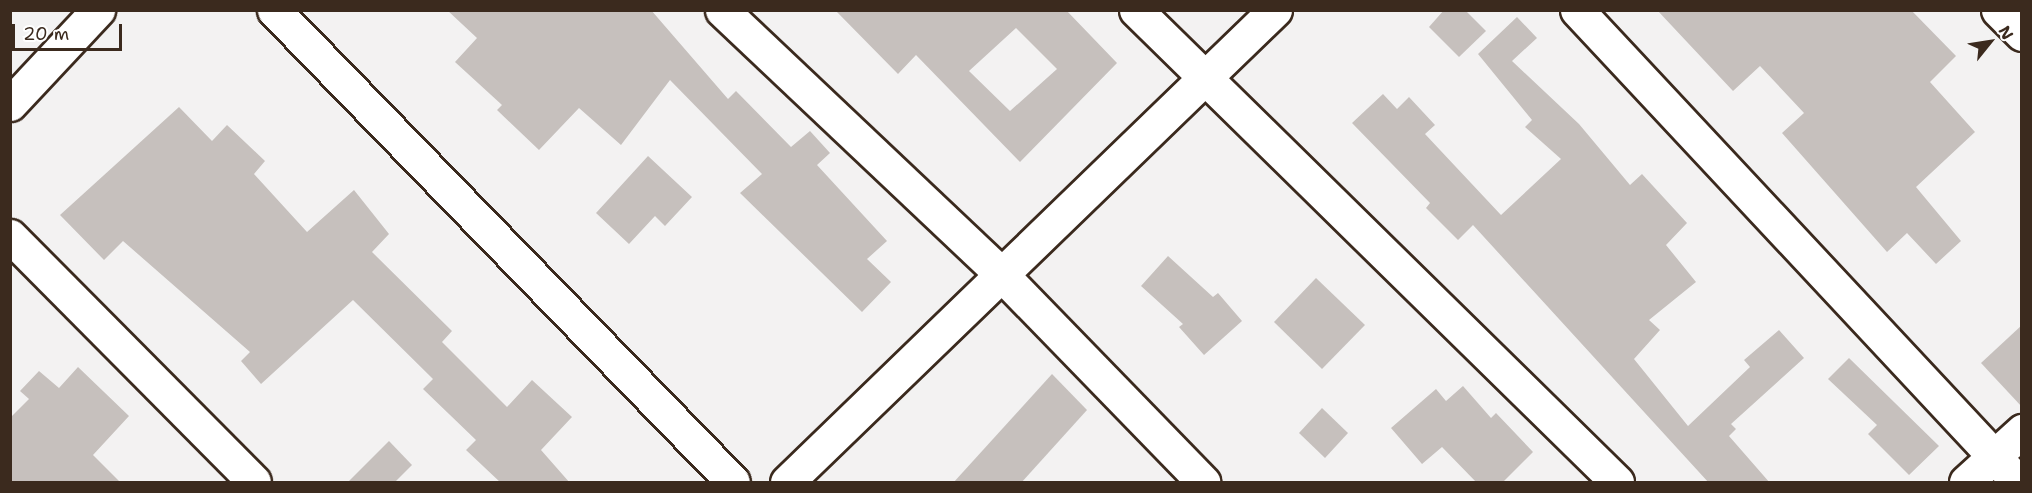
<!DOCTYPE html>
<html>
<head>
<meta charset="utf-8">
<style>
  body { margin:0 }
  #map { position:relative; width:2032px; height:493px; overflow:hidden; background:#f3f2f2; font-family:"Shantell Sans",sans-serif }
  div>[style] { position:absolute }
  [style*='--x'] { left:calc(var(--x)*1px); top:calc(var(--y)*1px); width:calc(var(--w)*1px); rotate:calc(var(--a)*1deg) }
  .building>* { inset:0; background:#c6c0bd }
  .roads { filter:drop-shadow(2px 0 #3b2a1e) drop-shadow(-2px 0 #3b2a1e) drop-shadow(0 2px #3b2a1e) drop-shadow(0 -2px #3b2a1e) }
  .minor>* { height:33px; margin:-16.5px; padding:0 16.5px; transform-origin:16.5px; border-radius:16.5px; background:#fff }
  span { translate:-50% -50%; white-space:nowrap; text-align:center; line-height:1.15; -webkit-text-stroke:6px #fff; paint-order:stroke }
  .frame { position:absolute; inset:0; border:12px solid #3b2a1e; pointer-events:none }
  .north { position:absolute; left:1960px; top:12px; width:60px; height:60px; -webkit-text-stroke:4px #fff; paint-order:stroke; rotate:60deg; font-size:16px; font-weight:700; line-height:24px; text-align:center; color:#3b2a1e }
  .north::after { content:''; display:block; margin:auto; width:21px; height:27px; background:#3b2a1e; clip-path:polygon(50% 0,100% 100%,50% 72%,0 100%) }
  .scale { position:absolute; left:12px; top:24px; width:110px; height:27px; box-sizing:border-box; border:3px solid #3b2a1e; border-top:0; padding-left:8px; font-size:18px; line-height:21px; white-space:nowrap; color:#3b2a1e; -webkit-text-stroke:4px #fff; paint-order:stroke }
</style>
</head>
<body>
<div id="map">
  <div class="building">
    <div style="clip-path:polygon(447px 10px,651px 10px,728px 99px,736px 91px,791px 147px,810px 131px,830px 153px,817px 165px,887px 241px,867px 259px,891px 282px,862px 312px,740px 193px,762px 174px,670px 80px,621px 145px,579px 108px,539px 150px,497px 110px,502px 105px,455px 62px,477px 38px)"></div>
    <div style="clip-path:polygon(evenodd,835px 10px,1066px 10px,1117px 63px,1020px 162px,916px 55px,898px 74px,835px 10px,1016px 28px,1057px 69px,1010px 111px,969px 71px,1016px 28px)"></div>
    <div style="clip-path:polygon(1444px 10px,1465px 10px,1486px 31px,1459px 57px,1429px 27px)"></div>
    <div style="clip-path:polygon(1657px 10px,1911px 10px,1956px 56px,1930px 82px,1975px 132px,1916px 187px,1961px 241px,1936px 264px,1907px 233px,1887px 252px,1782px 133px,1804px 113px,1760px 66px,1733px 91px)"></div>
    <div style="clip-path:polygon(1517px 17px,1537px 38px,1512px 61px,1579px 124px,1630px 185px,1642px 174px,1687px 223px,1666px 245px,1696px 282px,1649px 320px,1660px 330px,1634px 359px,1688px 426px,1750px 367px,1744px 360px,1779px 330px,1804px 358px,1731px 424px,1736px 429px,1729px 436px,1770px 483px,1709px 483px,1473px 225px,1458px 240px,1426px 208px,1430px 203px,1352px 123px,1383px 94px,1397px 109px,1409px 97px,1435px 125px,1425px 134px,1501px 215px,1561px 159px,1525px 127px,1532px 120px,1478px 54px)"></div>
    <div style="clip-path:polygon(179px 107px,212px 141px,227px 125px,265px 161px,254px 174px,307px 232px,354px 190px,389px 234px,372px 252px,452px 331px,442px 342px,507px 407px,532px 380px,572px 417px,541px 450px,570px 483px,501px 483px,466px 450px,476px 440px,423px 389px,433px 379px,353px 300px,261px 384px,241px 361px,250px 352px,123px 241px,104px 260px,60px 215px)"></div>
    <div style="clip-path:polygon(648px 156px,692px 197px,665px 226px,655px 216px,629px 244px,596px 213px)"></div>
    <div style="clip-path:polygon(1168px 256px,1213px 297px,1218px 293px,1242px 321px,1204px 355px,1179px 327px,1183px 324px,1141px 286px)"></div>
    <div style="clip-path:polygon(1316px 278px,1365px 325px,1322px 369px,1274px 322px)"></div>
    <div style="clip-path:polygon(2022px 325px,2022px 407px,1981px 363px)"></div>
    <div style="clip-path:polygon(1849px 358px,1939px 446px,1909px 475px,1868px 434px,1877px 425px,1828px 379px)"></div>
    <div style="clip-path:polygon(78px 367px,129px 416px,93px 455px,121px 483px,10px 483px,10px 418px,29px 399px,20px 391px,39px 371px,59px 388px)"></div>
    <div style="clip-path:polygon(1052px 374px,1087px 410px,1021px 483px,953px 483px)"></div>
    <div style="clip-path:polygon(1463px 386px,1491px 418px,1496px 413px,1533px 452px,1502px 483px,1477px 483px,1442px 447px,1422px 464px,1391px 428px,1436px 389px,1446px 401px)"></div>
    <div style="clip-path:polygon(1322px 408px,1348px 433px,1325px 458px,1299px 433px)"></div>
    <div style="clip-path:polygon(389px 441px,412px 465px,394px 483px,347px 483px)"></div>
  </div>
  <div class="roads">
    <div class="minor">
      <div style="--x:274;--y:10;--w:658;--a:45.8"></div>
      <div style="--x:722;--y:10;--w:386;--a:43.4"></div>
      <div style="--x:1002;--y:275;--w:289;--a:45.8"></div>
      <div style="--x:1136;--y:10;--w:674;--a:44.46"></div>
      <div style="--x:1577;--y:10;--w:646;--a:46.94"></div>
      <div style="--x:1998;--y:10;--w:34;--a:45"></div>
      <div style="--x:10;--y:104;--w:129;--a:-46.9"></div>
      <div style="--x:10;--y:236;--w:346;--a:45.2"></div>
      <div style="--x:787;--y:482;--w:679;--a:-44.05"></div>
      <div style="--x:1966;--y:482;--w:76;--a:-42.3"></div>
    </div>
  </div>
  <div class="frame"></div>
  <div class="north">N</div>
  <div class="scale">20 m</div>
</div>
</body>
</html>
